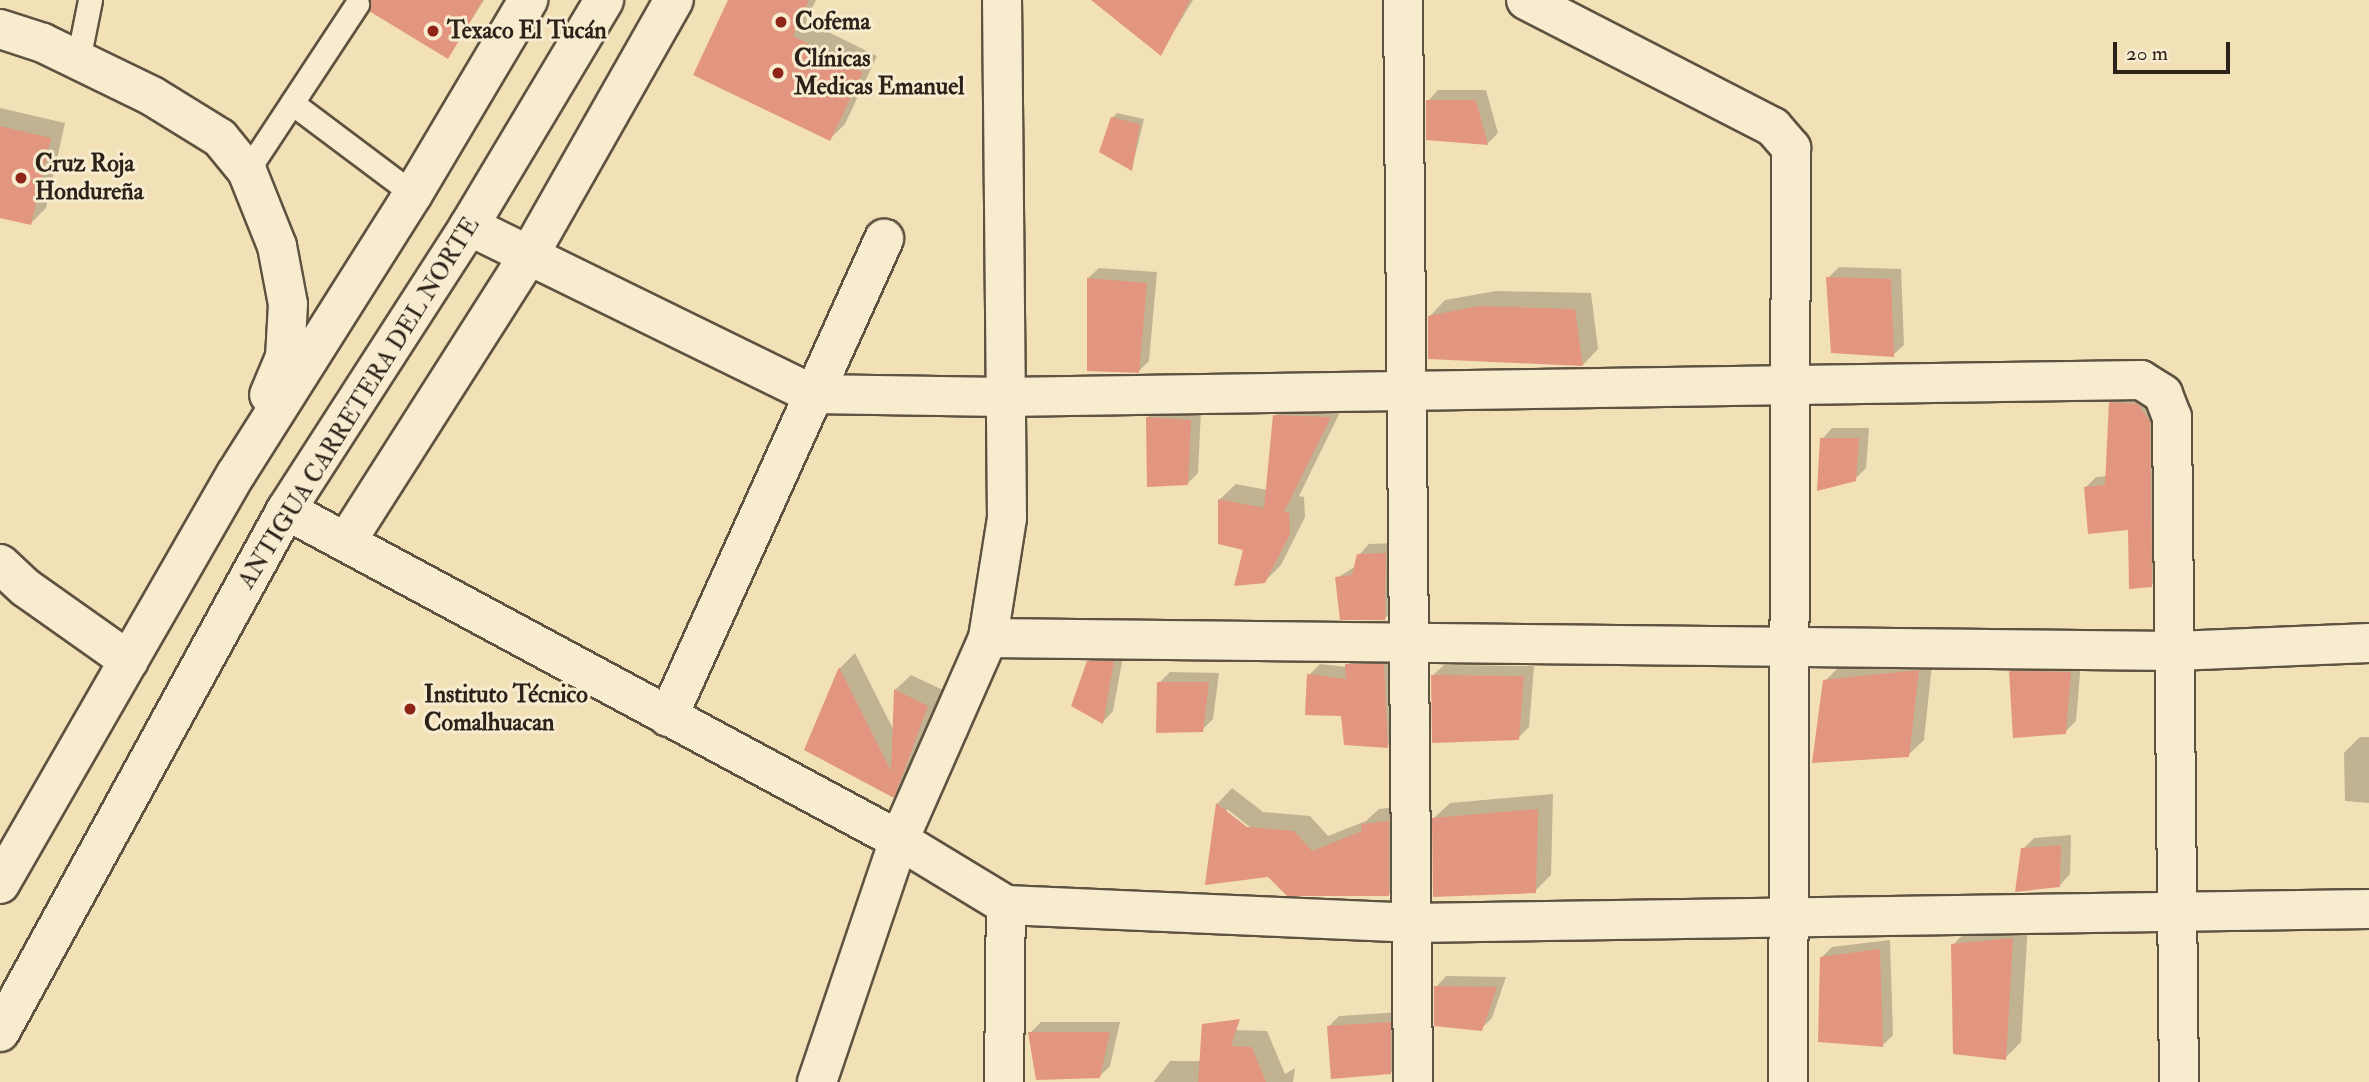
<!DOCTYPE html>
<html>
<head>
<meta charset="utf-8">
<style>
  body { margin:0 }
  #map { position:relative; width:2369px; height:1082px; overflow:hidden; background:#f2e0b7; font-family:"IM FELL Double Pica",serif }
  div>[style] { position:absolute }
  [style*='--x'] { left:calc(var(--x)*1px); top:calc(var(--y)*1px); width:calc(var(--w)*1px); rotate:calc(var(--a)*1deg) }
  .shadow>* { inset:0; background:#0003 }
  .building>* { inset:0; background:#e3967f }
  .roads { filter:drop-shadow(2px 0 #5e5240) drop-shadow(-2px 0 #5e5240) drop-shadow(0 2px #5e5240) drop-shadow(0 -2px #5e5240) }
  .service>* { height:23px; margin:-11.5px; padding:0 11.5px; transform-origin:11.5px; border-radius:11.5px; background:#f7ebd0 }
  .minor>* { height:38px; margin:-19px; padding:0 19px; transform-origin:19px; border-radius:19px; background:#f7ebd0 }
  .secondary>* { height:38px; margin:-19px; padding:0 19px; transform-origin:19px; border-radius:19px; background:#f7ebd0 }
  .dots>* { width:19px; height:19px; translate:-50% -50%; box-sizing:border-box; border:4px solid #f7ebd0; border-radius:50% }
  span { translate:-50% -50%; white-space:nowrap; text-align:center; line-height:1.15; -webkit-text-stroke:6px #f7ebd0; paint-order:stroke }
  .poi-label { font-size:24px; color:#2d2219; font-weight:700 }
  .left { translate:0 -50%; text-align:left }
  .street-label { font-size:24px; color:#2d2219 }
  .scale { position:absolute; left:2113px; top:42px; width:117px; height:32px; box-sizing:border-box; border:4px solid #2d2219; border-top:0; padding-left:9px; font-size:21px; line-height:24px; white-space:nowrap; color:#2d2219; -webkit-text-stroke:5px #f7ebd0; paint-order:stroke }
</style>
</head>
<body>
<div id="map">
  <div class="shadow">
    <div style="clip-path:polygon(371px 0,484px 0,448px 57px)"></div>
    <div style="clip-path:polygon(733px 0,816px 0,806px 21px,877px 56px,845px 124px,830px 139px)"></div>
    <div style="clip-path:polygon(1107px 0,1193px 0,1161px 53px)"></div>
    <div style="clip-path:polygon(1438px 90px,1486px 90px,1498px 133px,1487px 144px,1428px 101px)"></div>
    <div style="clip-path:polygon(0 108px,65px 123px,46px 208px,31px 223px,0 216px)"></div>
    <div style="clip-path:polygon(1117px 113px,1144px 119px,1132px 168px,1112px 118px)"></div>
    <div style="clip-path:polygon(1839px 267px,1901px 269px,1904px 345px,1893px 355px,1828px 278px)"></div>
    <div style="clip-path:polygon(1099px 268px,1157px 272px,1149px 361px,1139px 371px,1088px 278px)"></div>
    <div style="clip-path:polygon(1496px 291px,1591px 293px,1598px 349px,1583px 365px,1430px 316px,1445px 300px)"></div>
    <div style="clip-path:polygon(2121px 392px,2160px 410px,2162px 574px,2151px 585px,2129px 528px,2085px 488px,2096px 477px,2107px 476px,2110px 403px)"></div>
    <div style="clip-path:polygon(1290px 400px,1345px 402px,1299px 496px,1304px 497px,1305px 517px,1281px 565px,1265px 581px,1220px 499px,1236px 484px,1267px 490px,1275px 416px)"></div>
    <div style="clip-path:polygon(1159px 407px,1201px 410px,1198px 473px,1187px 484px,1148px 417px)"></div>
    <div style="clip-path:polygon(1832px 428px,1869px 428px,1866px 468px,1855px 479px,1822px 439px)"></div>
    <div style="clip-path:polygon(1396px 543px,1395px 608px,1384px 619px,1337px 578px,1356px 566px,1359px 555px,1369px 544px)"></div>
    <div style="clip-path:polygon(1099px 651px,1124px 651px,1113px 711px,1103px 722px,1088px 662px)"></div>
    <div style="clip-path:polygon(855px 653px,894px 731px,895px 690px,911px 675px,943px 690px,909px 780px,893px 796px,807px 749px,840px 668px)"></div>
    <div style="clip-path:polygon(1357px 654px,1394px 654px,1398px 735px,1387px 746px,1342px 714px,1309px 675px,1320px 664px,1347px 667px)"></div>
    <div style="clip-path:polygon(1933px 655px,1924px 740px,1908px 755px,1825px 681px,1841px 665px)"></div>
    <div style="clip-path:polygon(2022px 661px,2081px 662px,2076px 721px,2065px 732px,2011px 672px)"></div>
    <div style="clip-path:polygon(1444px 665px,1534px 666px,1529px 727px,1518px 738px,1433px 675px)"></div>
    <div style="clip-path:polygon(1170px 672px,1219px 673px,1213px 719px,1202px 730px,1159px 683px)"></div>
    <div style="clip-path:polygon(2360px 737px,2369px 737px,2369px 803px,2345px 801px,2344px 753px)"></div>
    <div style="clip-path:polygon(evenodd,1232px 788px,1263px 812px,1310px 816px,1328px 836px,1366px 821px,1379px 809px,1404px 806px,1404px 878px,1389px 894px,1269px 875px,1207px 883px,1217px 804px,1232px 788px,1227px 809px,1255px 831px,1253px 833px,1227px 814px,1227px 809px)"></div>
    <div style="clip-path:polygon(1553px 794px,1551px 875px,1535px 891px,1434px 818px,1450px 803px)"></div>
    <div style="clip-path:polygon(2071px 835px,2070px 874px,2060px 885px,2023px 849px,2034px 838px)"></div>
    <div style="clip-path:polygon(2028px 923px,2021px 1042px,2005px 1058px,1953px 945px,1968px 929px)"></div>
    <div style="clip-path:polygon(1890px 940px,1893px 1035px,1883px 1045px,1822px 957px,1832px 947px)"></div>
    <div style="clip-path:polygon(1446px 976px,1506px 977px,1492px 1018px,1481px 1029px,1436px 987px)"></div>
    <div style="clip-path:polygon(1401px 1012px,1401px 1062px,1390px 1073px,1329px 1026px,1339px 1016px)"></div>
    <div style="clip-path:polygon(1041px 1022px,1120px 1022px,1110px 1066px,1099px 1077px,1030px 1033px)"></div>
    <div style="clip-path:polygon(1235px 1030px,1267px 1031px,1285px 1074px,1295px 1068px,1293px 1082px,1154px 1082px,1170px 1061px,1224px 1061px)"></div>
  </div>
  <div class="building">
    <div style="clip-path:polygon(370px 0,483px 0,448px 59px,369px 11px)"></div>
    <div style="clip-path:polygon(728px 0,809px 0,793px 36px,863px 72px,830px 141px,693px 75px)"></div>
    <div style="clip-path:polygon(1091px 0,1190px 0,1161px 56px)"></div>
    <div style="clip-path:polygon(1426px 100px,1476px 100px,1488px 145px,1426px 140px)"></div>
    <div style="clip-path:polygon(1111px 117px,1140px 124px,1132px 171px,1099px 152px)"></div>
    <div style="clip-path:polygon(0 126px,51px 138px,31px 225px,0 218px)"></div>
    <div style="clip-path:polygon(1826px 277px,1891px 279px,1894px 357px,1831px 353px)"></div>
    <div style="clip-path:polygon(1087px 278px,1147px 283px,1139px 373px,1087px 371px)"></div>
    <div style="clip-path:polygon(1479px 306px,1575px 309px,1583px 366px,1428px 359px,1428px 316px)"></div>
    <div style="clip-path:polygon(2109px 402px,2138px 404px,2150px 421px,2152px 587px,2129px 589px,2128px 530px,2088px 534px,2084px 487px,2105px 485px)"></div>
    <div style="clip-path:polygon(1273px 415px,1331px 417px,1284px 512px,1289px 512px,1290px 534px,1265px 583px,1234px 586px,1243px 550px,1218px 544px,1218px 499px,1264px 508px)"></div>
    <div style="clip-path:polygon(1146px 417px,1191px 420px,1188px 485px,1147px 487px)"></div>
    <div style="clip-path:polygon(1820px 438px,1859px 438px,1856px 481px,1817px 491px)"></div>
    <div style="clip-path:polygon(1386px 553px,1385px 620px,1340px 620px,1335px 577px,1352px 575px,1357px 554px)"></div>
    <div style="clip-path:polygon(1087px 661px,1114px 661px,1103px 724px,1071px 706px)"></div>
    <div style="clip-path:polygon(1345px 664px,1384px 664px,1388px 748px,1344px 745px,1341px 716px,1305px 715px,1307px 674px,1346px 679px)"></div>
    <div style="clip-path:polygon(839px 667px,891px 771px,894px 689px,928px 706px,894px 798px,804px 750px)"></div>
    <div style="clip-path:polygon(1919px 670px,1909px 757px,1812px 763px,1823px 680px)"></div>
    <div style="clip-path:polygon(2009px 671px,2071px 672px,2066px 734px,2013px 738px)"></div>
    <div style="clip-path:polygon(1431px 675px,1524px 676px,1519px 740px,1432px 743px)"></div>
    <div style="clip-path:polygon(1157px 682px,1209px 682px,1203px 732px,1156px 733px)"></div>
    <div style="clip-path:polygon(1216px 803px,1247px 827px,1294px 831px,1312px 851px,1362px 831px,1361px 824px,1389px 821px,1389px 896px,1287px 896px,1268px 877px,1205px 885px)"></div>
    <div style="clip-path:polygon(1538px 809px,1536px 893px,1433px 897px,1432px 818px)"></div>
    <div style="clip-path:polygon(2061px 845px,2060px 887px,2015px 892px,2021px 848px)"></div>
    <div style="clip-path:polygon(2013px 938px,2006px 1060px,1953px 1054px,1951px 944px)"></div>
    <div style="clip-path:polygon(1880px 949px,1883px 1047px,1818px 1042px,1820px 957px)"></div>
    <div style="clip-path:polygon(1434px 986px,1497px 987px,1482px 1031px,1434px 1026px)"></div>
    <div style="clip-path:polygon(1240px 1019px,1231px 1046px,1252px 1047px,1266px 1082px,1198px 1082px,1202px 1024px)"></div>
    <div style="clip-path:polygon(1391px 1022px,1391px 1074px,1331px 1079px,1327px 1026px)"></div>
    <div style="clip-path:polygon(1028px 1032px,1110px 1032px,1100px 1078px,1036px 1080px)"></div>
  </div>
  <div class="roads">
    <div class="service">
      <div style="--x:78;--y:60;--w:61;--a:-78.7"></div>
      <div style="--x:292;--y:103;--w:151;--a:36.9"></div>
      <div style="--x:247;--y:171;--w:200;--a:-56.6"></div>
    </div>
    <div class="minor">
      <div style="--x:1403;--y:0;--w:1082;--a:89.47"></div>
      <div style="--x:1526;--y:0;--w:278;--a:27.2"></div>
      <div style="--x:1773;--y:127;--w:28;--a:49"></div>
      <div style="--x:1791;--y:148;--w:934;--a:90.18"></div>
      <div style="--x:469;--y:226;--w:382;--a:26.1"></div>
      <div style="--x:812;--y:394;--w:191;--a:0.9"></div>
      <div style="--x:1003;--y:397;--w:1138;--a:-0.86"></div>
      <div style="--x:2141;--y:380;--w:26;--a:32"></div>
      <div style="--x:2163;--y:394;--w:25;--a:69"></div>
      <div style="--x:2172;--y:417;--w:665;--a:89.4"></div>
      <div style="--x:286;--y:510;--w:696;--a:28.3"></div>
      <div style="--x:899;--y:840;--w:125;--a:31.3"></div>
      <div style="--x:1006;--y:905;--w:405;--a:2.5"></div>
      <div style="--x:1411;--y:923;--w:958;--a:-0.84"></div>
      <div style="--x:346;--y:542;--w:340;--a:-57.5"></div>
      <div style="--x:529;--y:255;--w:293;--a:-60.4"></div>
      <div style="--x:0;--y:564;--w:35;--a:43"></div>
      <div style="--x:26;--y:588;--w:126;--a:35.3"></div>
      <div style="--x:988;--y:638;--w:1188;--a:0.63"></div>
      <div style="--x:2176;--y:651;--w:193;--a:-2.4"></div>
      <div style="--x:668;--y:717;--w:525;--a:-65.68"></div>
      <div style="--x:817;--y:1082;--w:256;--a:-71.3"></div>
      <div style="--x:899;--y:840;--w:221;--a:-66.2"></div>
      <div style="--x:988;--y:638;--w:121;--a:-81"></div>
      <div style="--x:1007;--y:518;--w:518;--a:-90.55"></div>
      <div style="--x:1004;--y:1082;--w:177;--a:-89.4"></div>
    </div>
    <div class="secondary">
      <div style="--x:0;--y:29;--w:45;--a:18"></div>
      <div style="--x:43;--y:43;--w:121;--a:25.9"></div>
      <div style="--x:152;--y:96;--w:80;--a:31.7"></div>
      <div style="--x:220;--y:138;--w:43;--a:50.7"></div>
      <div style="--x:247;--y:171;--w:81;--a:68.2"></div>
      <div style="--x:277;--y:246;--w:59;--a:79.3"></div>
      <div style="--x:288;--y:304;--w:53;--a:93.2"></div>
      <div style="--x:285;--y:357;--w:41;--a:112.8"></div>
      <div style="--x:0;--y:884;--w:473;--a:-60.1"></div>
      <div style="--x:236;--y:474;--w:331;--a:-57.7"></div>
      <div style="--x:413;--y:194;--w:226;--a:-59.3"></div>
      <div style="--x:0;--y:1032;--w:595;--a:-61.28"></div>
      <div style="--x:286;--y:510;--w:338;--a:-57.2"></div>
      <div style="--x:469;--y:226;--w:263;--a:-59.1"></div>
    </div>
  </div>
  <div class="dots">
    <div style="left:781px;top:22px;background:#8f2418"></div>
    <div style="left:433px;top:31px;background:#8f2418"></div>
    <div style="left:778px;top:73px;background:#8f2418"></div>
    <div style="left:21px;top:178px;background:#8f2418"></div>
    <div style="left:410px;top:709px;background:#8f2418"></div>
  </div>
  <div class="poi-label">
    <span class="left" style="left:795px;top:22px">Cofema</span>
    <span class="left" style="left:447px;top:31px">Texaco El Tucán</span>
    <span class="left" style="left:794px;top:73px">Clínicas<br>Medicas Emanuel</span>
    <span class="left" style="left:35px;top:178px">Cruz Roja<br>Hondureña</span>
    <span class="left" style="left:424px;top:709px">Instituto Técnico<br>Comalhuacan</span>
  </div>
  <div class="street-label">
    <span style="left:359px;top:403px;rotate:-58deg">ANTIGUA CARRETERA DEL NORTE</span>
  </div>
  <div class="scale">20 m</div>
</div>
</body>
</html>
